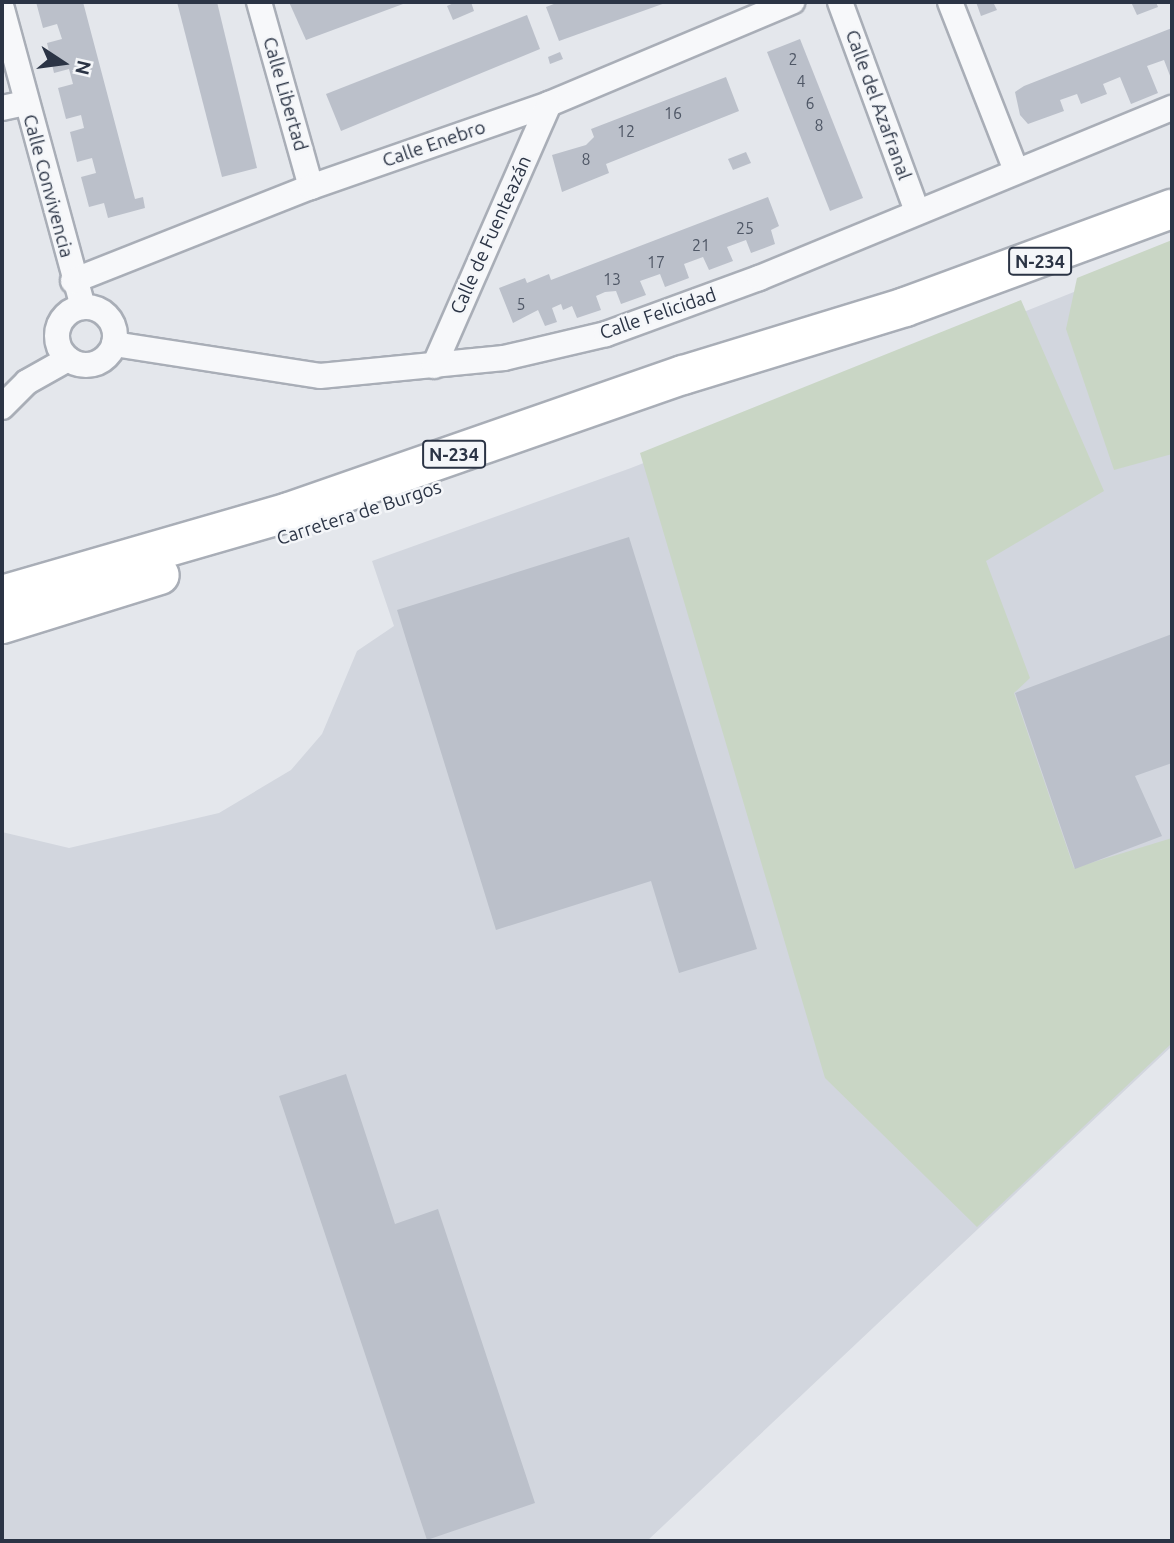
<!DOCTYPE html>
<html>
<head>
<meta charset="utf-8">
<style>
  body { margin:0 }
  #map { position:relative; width:1174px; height:1543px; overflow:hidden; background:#e4e7ec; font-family:Ubuntu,sans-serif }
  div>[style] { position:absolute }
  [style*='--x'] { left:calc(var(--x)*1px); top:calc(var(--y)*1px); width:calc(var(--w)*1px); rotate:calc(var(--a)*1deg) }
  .built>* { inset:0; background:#d2d6de }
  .green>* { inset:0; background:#c9d6c5 }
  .building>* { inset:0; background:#bbc0ca }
  .roads { filter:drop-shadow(2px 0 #a9aeb7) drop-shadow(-2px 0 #a9aeb7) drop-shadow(0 2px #a9aeb7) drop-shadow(0 -2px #a9aeb7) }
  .street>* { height:24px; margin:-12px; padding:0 12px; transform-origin:12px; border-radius:12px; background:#f7f8fa }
  .street>.ring { margin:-12px; padding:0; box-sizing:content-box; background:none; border:24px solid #f7f8fa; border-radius:50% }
  .highway>* { height:38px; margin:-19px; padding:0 19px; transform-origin:19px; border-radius:19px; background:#fff }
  span { translate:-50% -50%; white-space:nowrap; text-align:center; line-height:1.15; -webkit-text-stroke:5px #f4f6f9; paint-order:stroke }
  .number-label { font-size:16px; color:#4f5766 }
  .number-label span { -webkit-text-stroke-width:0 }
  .shield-label span { padding:2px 5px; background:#f4f6f9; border:2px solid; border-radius:5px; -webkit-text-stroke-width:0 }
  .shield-label { font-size:18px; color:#2b3445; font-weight:700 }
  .street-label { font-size:19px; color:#2b3445 }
  .frame { position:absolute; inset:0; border:4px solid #2b3445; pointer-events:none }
  .north { position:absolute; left:28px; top:28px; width:70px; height:70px; -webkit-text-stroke:5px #f4f6f9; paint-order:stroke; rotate:103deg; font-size:19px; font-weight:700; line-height:28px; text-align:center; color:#2b3445 }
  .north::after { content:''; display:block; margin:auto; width:24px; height:32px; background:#2b3445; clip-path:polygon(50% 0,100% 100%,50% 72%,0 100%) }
</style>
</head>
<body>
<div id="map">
  <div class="built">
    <div style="clip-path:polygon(1172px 253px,1172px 1046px,647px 1541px,2px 1541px,2px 832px,69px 848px,219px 813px,291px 770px,322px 734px,357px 651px,394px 626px,372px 561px,631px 468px)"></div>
  </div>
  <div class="green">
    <div style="clip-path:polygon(1172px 240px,1172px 454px,1114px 470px,1066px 329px,1077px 278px)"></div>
    <div style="clip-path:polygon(1021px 300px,1104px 491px,986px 561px,1030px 678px,1014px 693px,1074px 868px,1172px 838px,1172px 1043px,977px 1227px,825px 1078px,640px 453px)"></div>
  </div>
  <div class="building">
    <div style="clip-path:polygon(36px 2px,83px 2px,135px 199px,143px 197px,145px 208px,108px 218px,104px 203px,89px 207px,81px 177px,96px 173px,92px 158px,77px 162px,70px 132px,84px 128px,81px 115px,66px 119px,58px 88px,73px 84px,69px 69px,54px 73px,47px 43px,62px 39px,57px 24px,43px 28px)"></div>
    <div style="clip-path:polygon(177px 2px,217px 2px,257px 168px,222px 177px)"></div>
    <div style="clip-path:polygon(289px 2px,402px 2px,403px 4px,306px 40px)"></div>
    <div style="clip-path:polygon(456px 2px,471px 2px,474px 11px,453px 20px,447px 6px)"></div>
    <div style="clip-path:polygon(559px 2px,668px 2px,559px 41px,546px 7px)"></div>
    <div style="clip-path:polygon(976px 2px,993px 2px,997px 10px,981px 16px)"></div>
    <div style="clip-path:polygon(1131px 2px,1156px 2px,1158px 7px,1137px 15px)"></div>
    <div style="clip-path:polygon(527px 15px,540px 49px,341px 131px,326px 94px)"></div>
    <div style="clip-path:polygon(1172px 28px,1172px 81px,1164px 60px,1147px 66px,1158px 93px,1131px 104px,1120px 77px,1103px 84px,1107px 94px,1081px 104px,1077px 94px,1060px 100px,1064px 111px,1028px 124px,1020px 115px,1015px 92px,1024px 86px)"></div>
    <div style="clip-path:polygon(800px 39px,863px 198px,830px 211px,767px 52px)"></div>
    <div style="clip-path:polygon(560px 52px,563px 59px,550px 64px,548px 57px)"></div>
    <div style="clip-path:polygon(726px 77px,739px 111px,606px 164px,609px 173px,562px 192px,552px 155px,586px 145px,594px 137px,591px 129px)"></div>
    <div style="clip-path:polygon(746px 152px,751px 163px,733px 170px,728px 159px)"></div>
    <div style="clip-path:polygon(768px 197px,779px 226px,771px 230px,775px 244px,751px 253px,746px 240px,727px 247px,733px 261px,709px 270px,703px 257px,684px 264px,689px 278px,665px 287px,660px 274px,640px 281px,646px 295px,621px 304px,616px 291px,605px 292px,596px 296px,601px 310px,577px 318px,572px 306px,563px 310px,561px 304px,552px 308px,557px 322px,545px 326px,538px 310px,513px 323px,499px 288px,525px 278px,527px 283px,549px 274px,551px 280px)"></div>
    <div style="clip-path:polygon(629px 537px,757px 949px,679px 973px,651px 881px,496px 930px,397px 610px)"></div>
    <div style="clip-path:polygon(1172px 634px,1172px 763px,1135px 776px,1162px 836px,1075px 869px,1015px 693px)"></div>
    <div style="clip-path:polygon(346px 1074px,395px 1224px,438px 1209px,535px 1503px,427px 1540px,279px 1096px)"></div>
  </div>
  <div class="roads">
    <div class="street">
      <div style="--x:259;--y:2;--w:192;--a:74.3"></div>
      <div style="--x:840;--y:2;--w:221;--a:69.8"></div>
      <div style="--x:950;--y:2;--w:180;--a:68.6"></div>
      <div style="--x:2;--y:9;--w:309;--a:74.8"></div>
      <div style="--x:2;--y:108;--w:25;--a:-12"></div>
      <div style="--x:73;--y:281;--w:256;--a:-21.6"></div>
      <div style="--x:311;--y:187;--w:252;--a:-19.2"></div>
      <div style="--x:549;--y:104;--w:264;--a:-22.8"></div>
      <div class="ring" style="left:57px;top:307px;width:34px;height:34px"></div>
      <div style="--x:114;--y:344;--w:208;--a:8.8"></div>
      <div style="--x:320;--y:376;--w:185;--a:-5.6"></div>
      <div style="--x:504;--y:358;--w:105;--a:-13.2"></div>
      <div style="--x:606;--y:334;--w:163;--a:-20.1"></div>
      <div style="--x:759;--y:278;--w:447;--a:-22.4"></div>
      <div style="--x:434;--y:366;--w:286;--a:-66.3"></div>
      <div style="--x:2;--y:407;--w:35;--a:-45"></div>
      <div style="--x:27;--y:382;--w:47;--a:-29.3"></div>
    </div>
    <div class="highway">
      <div style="--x:2;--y:595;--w:299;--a:-16.1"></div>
      <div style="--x:289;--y:512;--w:417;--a:-19.2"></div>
      <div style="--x:683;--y:375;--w:232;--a:-17"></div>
      <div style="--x:905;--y:307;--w:284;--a:-20.2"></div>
      <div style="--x:2;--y:624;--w:165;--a:-17.2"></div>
    </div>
  </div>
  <div class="number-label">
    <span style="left:793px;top:59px">2</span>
    <span style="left:801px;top:81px">4</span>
    <span style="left:810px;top:103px">6</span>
    <span style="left:673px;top:113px">16</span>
    <span style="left:819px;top:125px">8</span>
    <span style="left:626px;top:131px">12</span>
    <span style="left:586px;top:159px">8</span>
    <span style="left:745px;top:228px">25</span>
    <span style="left:701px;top:245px">21</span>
    <span style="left:656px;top:262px">17</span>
    <span style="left:612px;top:279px">13</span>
    <span style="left:521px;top:304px">5</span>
  </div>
  <div class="shield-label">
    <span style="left:1040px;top:261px">N-234</span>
    <span style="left:454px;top:454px">N-234</span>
  </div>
  <div class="street-label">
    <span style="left:285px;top:94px;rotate:74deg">Calle Libertad</span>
    <span style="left:878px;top:105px;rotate:70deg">Calle del Azafranal</span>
    <span style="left:434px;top:144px;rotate:-19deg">Calle Enebro</span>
    <span style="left:48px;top:186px;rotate:75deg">Calle Convivencia</span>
    <span style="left:491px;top:235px;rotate:-66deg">Calle de Fuenteazán</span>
    <span style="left:658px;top:314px;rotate:-19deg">Calle Felicidad</span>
    <span style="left:359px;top:513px;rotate:-18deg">Carretera de Burgos</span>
  </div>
  <div class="frame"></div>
  <div class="north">N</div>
</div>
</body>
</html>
